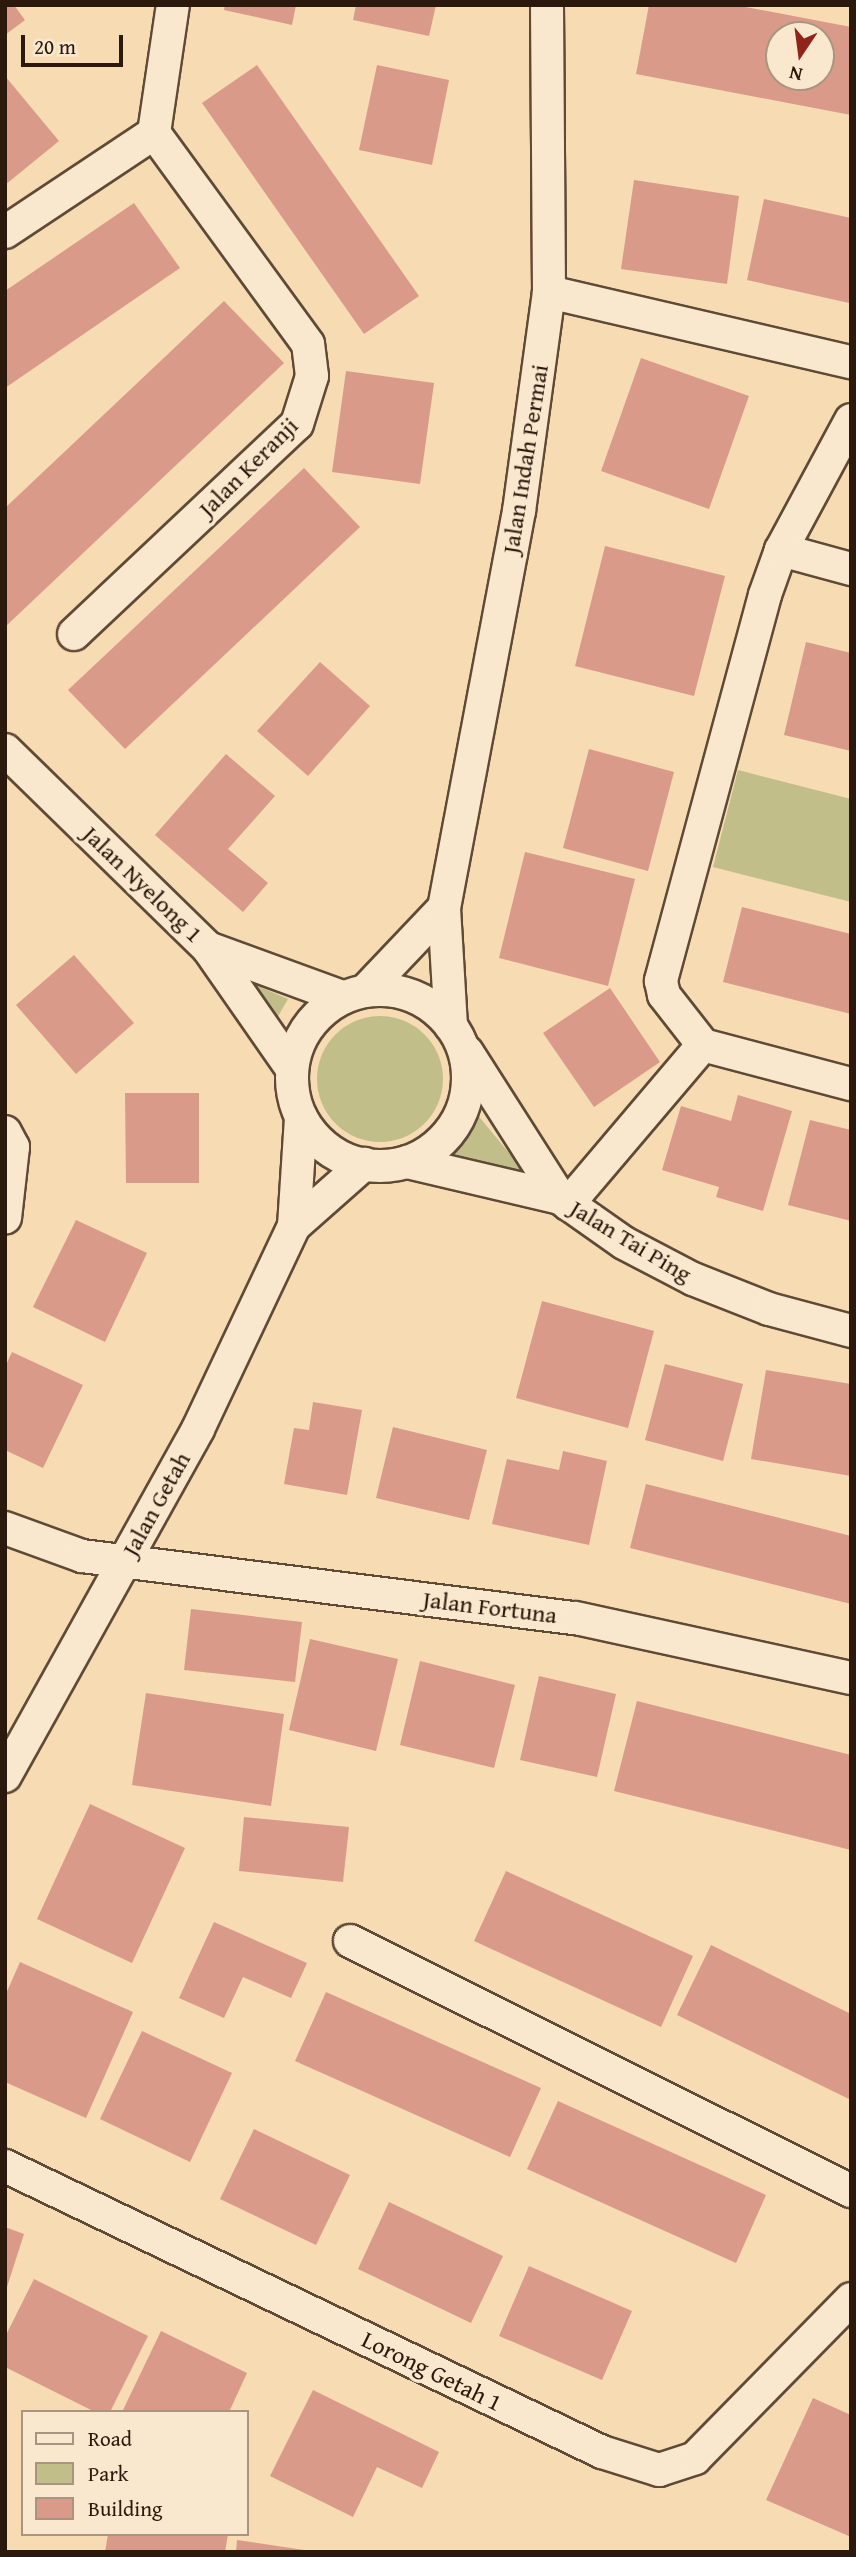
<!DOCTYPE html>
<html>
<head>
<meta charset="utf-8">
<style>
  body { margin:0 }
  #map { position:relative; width:856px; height:2557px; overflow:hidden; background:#f7dbb3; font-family:"Gentium Book Plus",serif }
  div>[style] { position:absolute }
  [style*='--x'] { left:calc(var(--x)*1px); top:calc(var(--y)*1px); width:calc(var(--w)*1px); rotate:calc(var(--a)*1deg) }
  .green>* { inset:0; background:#c2be89 }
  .round { border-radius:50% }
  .building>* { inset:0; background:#da9a89 }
  .roads { filter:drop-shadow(2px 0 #5f4a36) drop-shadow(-2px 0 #5f4a36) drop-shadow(0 2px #5f4a36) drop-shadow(0 -2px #5f4a36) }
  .minor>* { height:32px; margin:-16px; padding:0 16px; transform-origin:16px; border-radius:16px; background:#fae8ce }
  .minor>.ring { margin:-16px; padding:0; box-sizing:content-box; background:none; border:32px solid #fae8ce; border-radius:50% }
  span { translate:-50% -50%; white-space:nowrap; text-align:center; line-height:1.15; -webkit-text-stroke:7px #fae8ce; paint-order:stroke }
  .street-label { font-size:24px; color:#2c190d }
  .frame { position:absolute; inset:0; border:7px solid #2c190d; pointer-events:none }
  .legend { position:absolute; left:21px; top:2410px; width:228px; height:126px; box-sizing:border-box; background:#fae8ce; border:2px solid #a89581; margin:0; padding:9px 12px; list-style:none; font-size:21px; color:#2c190d }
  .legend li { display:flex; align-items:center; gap:14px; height:35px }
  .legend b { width:35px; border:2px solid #a89581 }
  .north { position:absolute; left:765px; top:21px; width:70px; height:70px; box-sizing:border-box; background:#fae8ce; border:2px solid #a89581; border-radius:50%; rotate:193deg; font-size:19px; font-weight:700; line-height:28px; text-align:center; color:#2c190d }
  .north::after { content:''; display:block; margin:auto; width:24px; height:32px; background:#8f2418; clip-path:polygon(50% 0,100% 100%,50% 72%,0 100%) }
  .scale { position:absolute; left:21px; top:35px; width:102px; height:32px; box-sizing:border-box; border:4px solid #2c190d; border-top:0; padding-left:9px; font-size:21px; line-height:24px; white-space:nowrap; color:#2c190d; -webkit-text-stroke:5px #fae8ce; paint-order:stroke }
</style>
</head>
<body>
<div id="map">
  <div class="green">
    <div style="clip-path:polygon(738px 770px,851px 799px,851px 902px,713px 867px)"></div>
    <div style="clip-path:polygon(237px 977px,288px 999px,273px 1025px)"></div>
    <div class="round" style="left:317px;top:1016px;width:126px;height:126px"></div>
    <div style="clip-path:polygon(476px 1113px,527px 1175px,452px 1154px)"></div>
  </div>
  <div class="building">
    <div style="clip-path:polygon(5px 5px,14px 5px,25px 20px,5px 35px)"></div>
    <div style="clip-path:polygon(225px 5px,296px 5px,292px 25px,224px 10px)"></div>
    <div style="clip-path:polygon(356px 5px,436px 5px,429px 36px,353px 20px)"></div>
    <div style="clip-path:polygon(evenodd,649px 5px,735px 5px,851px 27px,851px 115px,636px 74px,649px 5px,779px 35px,821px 35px,821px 77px,779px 77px,779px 35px)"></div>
    <div style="clip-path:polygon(257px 65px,419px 296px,364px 334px,202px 103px)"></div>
    <div style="clip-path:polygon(377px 65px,449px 80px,432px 165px,359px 150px)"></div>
    <div style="clip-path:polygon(5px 76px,59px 141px,5px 185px)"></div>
    <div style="clip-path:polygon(634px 180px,739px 196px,727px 284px,621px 269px)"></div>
    <div style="clip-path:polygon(764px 199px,851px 218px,849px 303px,747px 280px)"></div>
    <div style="clip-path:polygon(134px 203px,180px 268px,5px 388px,5px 291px)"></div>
    <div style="clip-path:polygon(224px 301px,284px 363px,5px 627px,5px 508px)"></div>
    <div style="clip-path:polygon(641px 358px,749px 396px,709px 509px,601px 471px)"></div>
    <div style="clip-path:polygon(346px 371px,434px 383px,420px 484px,332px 472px)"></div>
    <div style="clip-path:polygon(304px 468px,360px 527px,125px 749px,68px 690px)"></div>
    <div style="clip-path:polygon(605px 546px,725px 576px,694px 696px,575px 666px)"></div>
    <div style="clip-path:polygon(806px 642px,851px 653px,851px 751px,784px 735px)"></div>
    <div style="clip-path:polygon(320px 662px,370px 706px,308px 776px,257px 731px)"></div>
    <div style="clip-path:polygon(589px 749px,674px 772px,648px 871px,563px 848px)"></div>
    <div style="clip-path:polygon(226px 754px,275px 796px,228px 849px,268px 883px,243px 912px,155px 835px)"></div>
    <div style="clip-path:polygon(525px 852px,635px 879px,608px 986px,499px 958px)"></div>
    <div style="clip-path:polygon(742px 907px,851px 934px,851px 1014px,723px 982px)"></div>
    <div style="clip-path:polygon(74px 955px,134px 1023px,76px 1074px,16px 1005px)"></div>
    <div style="clip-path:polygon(610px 988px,660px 1062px,594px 1107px,543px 1033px)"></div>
    <div style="clip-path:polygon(125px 1093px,199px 1093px,199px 1183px,126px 1183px)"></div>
    <div style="clip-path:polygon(738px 1095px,792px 1111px,763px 1211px,716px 1197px,719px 1187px,662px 1170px,681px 1106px,731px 1121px)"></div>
    <div style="clip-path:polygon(810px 1120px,851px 1130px,851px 1221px,788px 1205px)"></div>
    <div style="clip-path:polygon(76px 1220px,147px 1253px,105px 1342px,33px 1307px)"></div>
    <div style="clip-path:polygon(542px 1301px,654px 1331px,628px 1428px,516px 1398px)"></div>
    <div style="clip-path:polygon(12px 1352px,83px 1385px,43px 1468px,5px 1450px,5px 1367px)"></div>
    <div style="clip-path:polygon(665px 1364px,743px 1384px,723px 1461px,645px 1440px)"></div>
    <div style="clip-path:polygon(766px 1370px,851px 1384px,851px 1476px,751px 1459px)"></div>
    <div style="clip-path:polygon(313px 1402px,362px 1410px,347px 1495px,284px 1484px,294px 1428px,309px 1430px)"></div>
    <div style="clip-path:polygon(393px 1427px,487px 1450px,469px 1520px,376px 1498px)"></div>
    <div style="clip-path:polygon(563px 1451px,607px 1461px,589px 1545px,492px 1524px,507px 1459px,559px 1470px)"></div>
    <div style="clip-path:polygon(646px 1484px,851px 1536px,851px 1604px,630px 1548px)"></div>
    <div style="clip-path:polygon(191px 1609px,302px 1622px,295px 1682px,184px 1670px)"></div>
    <div style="clip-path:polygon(310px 1639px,398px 1659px,376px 1751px,289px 1730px)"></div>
    <div style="clip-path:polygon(420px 1661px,515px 1685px,494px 1768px,400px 1745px)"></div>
    <div style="clip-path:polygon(539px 1676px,616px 1694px,597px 1777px,520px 1760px)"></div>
    <div style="clip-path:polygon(146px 1693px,284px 1714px,271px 1806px,132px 1785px)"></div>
    <div style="clip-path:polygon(637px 1701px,851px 1755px,851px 1850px,614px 1791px)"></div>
    <div style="clip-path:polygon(90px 1804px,185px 1848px,132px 1963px,37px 1919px)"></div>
    <div style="clip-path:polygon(244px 1817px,349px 1827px,343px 1882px,239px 1871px)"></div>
    <div style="clip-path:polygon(506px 1871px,693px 1956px,661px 2027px,474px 1941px)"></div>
    <div style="clip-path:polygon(214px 1922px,307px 1963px,291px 1998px,243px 1977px,224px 2018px,179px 1998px)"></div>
    <div style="clip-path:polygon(711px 1945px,851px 2014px,851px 2100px,677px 2015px)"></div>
    <div style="clip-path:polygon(20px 1962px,133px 2012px,86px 2118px,5px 2082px,5px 1996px)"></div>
    <div style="clip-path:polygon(326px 1992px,541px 2088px,510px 2157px,295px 2061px)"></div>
    <div style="clip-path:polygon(142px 2031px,232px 2073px,190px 2162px,100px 2119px)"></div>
    <div style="clip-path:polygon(558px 2101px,766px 2195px,736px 2263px,527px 2169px)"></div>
    <div style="clip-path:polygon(254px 2129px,350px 2175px,316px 2245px,220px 2199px)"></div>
    <div style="clip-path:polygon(389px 2202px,503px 2256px,471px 2323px,358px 2269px)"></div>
    <div style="clip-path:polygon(5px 2227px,24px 2234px,6px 2290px,5px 2290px)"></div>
    <div style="clip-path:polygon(529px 2266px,632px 2311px,602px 2380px,499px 2336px)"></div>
    <div style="clip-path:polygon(34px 2279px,148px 2336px,110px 2412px,95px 2412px,5px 2367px,5px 2337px)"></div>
    <div style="clip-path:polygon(161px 2331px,247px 2373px,229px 2412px,122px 2412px)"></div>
    <div style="clip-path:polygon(313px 2390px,439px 2452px,422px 2488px,377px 2467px,353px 2517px,270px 2476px)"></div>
    <div style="clip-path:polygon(813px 2398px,851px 2415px,851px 2537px,766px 2500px)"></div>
    <div style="clip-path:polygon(108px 2534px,228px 2534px,225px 2552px,105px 2552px)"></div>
    <div style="clip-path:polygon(237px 2540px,304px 2550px,304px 2552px,236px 2552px)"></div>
  </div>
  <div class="roads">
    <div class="minor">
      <div style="--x:5;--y:232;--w:179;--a:-33.6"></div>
      <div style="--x:154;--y:133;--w:129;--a:-81.6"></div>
      <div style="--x:549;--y:292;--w:310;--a:13.1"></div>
      <div style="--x:851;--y:420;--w:148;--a:118.3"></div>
      <div style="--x:781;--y:550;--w:48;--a:109.6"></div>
      <div style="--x:765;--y:595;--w:400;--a:105.1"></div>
      <div style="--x:661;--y:981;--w:14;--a:78"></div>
      <div style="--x:664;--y:995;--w:63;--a:52"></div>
      <div style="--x:703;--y:1045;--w:153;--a:14.8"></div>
      <div style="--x:781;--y:550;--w:73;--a:15.2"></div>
      <div style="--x:74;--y:634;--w:306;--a:-43.3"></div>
      <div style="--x:297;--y:424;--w:50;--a:-72.6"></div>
      <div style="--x:312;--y:376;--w:32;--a:-97"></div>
      <div style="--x:308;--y:344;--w:261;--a:-126.1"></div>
      <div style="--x:5;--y:750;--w:284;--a:44.3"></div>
      <div style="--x:208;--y:948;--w:143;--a:20.1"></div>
      <div style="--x:208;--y:948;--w:147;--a:55.2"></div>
      <div style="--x:367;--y:989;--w:112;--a:-46.5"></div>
      <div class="ring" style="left:292px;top:990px;width:144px;height:144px"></div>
      <div style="--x:451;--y:1026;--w:118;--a:-93.4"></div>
      <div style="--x:444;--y:908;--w:404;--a:-79.3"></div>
      <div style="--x:519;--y:511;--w:221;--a:-82.2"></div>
      <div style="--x:549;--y:292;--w:287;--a:-90.4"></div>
      <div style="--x:467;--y:1052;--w:173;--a:57.5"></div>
      <div style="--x:5;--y:1132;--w:17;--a:62"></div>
      <div style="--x:13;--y:1147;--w:71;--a:96.4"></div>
      <div style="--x:407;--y:1162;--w:157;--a:13.2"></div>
      <div style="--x:560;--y:1198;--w:78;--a:35.1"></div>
      <div style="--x:624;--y:1243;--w:78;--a:27.6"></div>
      <div style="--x:693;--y:1279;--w:82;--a:21.5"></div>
      <div style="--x:769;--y:1309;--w:85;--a:15"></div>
      <div style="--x:568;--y:1204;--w:209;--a:-49.7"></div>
      <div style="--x:294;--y:1226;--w:94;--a:-41.5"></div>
      <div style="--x:5;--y:1528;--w:82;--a:20"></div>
      <div style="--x:82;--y:1556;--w:498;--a:7.2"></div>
      <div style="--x:576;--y:1618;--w:281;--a:12.3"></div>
      <div style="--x:5;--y:1776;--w:397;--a:-60.9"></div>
      <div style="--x:198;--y:1429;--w:225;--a:-64.7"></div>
      <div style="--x:294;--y:1226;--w:109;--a:-86.3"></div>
      <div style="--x:350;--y:1941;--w:560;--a:26.52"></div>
      <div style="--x:5;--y:2166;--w:662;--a:25.6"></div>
      <div style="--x:602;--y:2452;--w:60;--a:17.5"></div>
      <div style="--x:659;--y:2470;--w:38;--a:-18"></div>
      <div style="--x:695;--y:2458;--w:223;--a:-45.5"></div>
    </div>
  </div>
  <div class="street-label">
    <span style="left:525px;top:459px;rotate:-81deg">Jalan Indah Permai</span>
    <span style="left:248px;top:467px;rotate:-45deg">Jalan Keranji</span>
    <span style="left:143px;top:884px;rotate:44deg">Jalan Nyelong 1</span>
    <span style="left:631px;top:1241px;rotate:31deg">Jalan Tai Ping</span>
    <span style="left:156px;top:1504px;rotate:-61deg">Jalan Getah</span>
    <span style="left:490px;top:1607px;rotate:7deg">Jalan Fortuna</span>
    <span style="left:432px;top:2371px;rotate:26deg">Lorong Getah 1</span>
  </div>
  <div class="frame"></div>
  <ul class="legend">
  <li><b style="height:9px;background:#fae8ce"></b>Road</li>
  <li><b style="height:19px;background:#c2be89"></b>Park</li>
  <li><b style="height:19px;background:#da9a89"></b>Building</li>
  </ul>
  <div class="north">N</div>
  <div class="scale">20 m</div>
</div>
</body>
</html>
